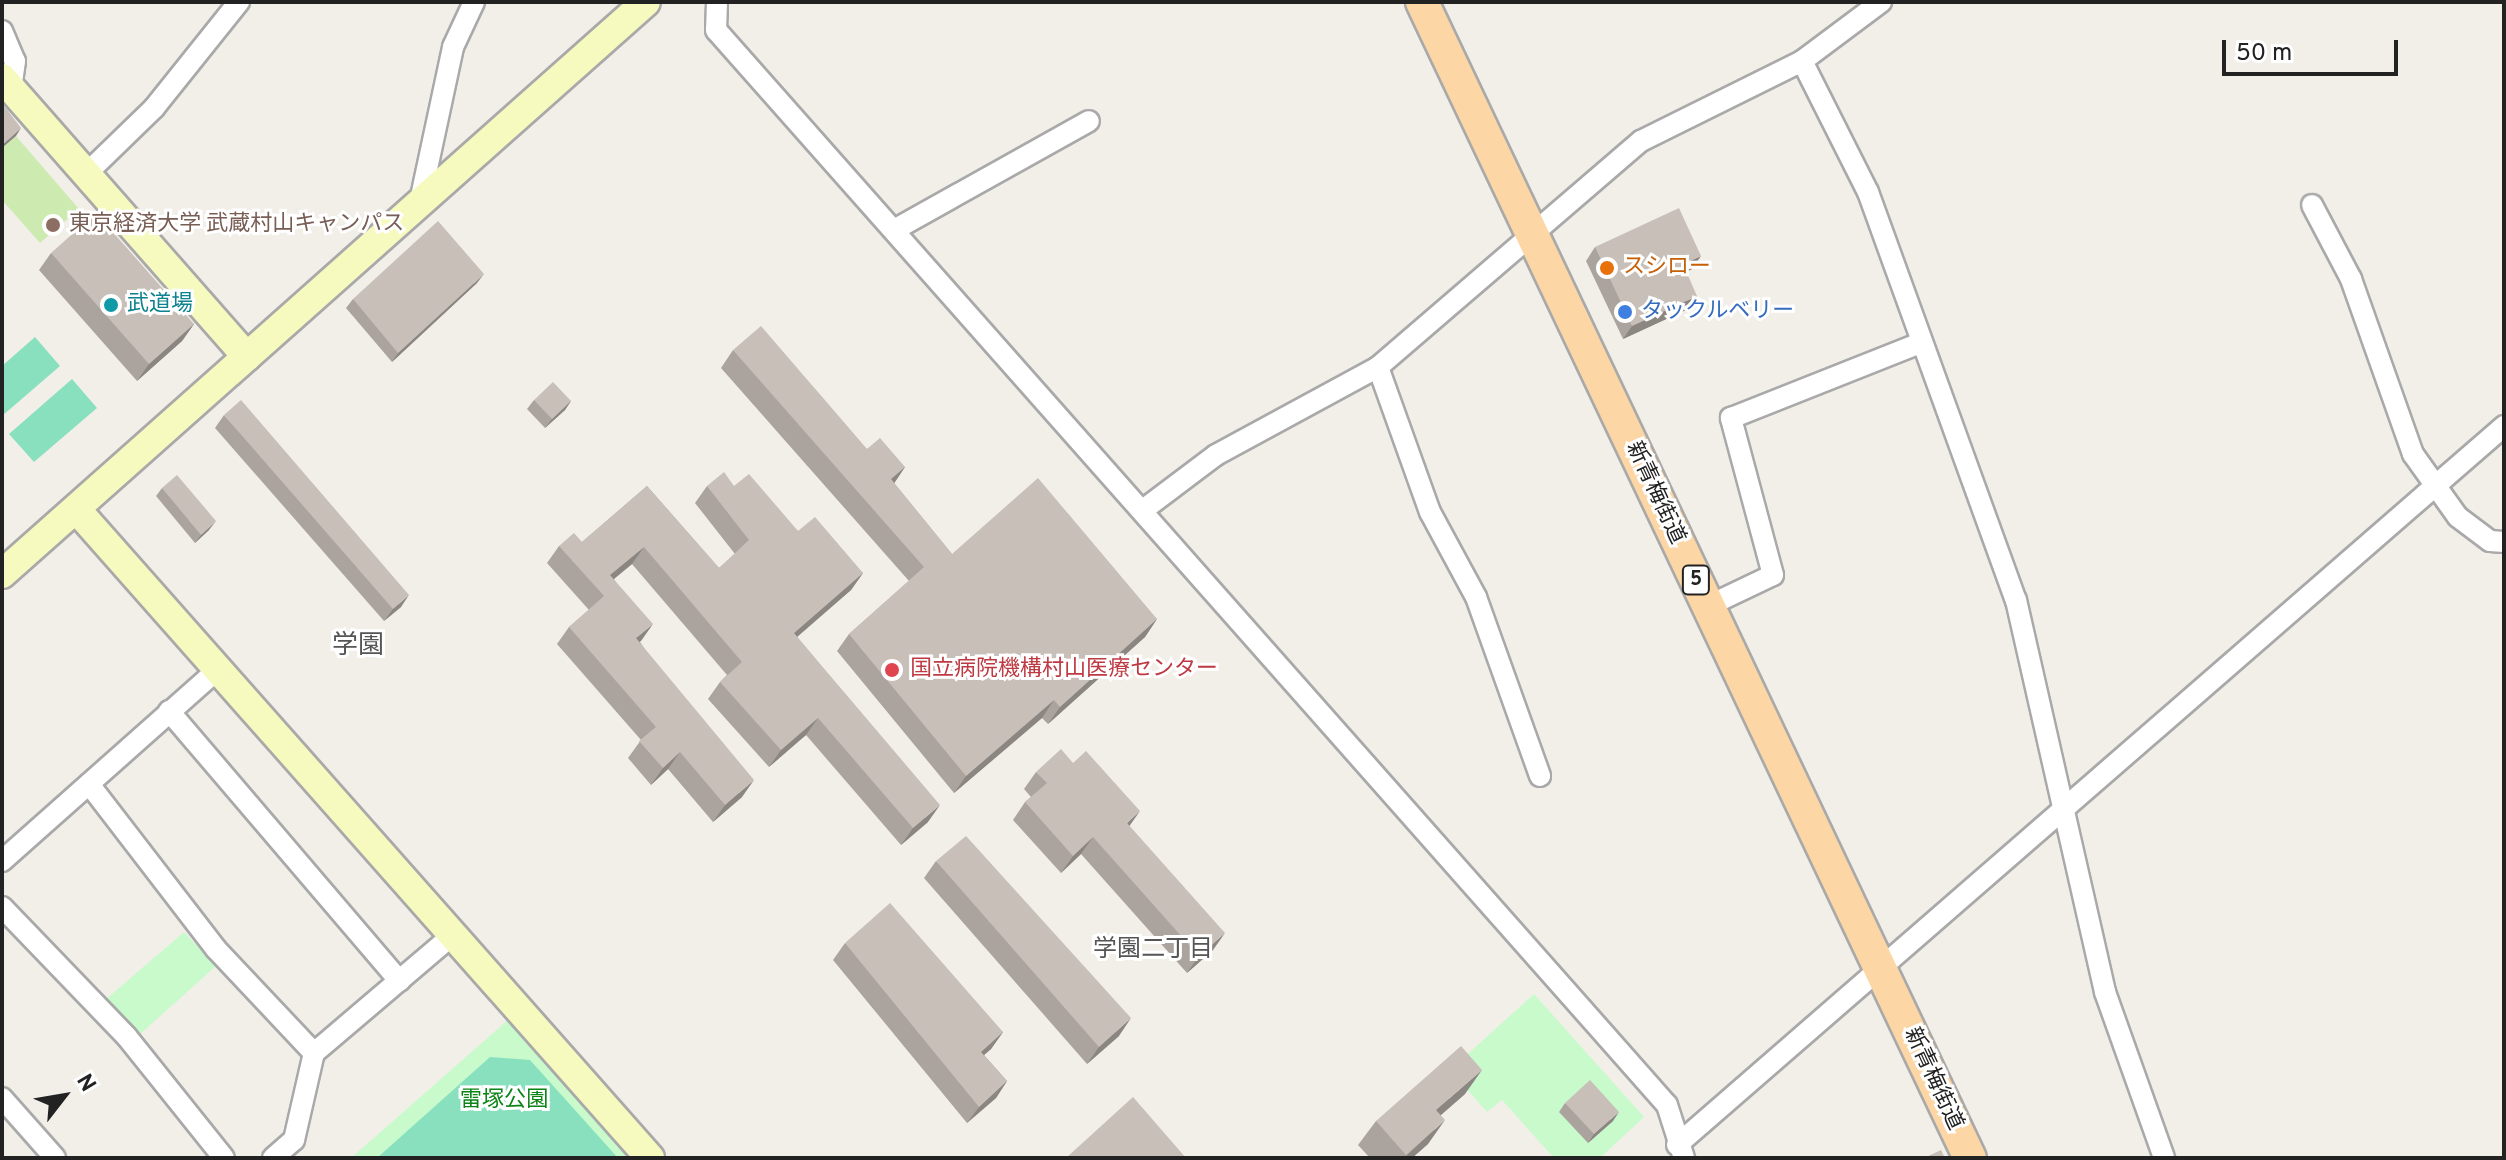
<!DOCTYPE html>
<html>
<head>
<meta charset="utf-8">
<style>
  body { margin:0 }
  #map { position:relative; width:2506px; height:1160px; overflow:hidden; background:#f2efe9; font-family:Overpass,"Noto Sans JP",sans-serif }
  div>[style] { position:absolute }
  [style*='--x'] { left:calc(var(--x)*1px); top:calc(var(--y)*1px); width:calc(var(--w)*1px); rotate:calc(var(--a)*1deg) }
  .grass>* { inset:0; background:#cdebb0 }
  .park>* { inset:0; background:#c8facc }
  .pitch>* { inset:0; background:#88e0be }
  .roads { filter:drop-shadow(2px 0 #a9a9a9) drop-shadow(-2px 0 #a9a9a9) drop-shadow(0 2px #a9a9a9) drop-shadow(0 -2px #a9a9a9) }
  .street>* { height:20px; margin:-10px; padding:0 10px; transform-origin:10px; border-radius:10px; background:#fff }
  .secondary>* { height:28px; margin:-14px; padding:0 14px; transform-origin:14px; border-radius:14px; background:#f7fabf }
  .primary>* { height:32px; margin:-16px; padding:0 16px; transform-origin:16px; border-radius:16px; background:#fcd6a4 }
  .wall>* { inset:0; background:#aba49e }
  .shaded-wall>* { inset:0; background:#8b8681 }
  .building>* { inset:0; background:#c7bfb8 }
  .dots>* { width:22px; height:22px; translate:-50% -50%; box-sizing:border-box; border:4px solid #fff; border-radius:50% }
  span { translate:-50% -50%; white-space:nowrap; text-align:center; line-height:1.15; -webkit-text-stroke:6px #fff; paint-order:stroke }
  .shield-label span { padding:2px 6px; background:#fff; border:2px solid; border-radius:6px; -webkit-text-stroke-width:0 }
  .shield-label { font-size:20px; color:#222; font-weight:700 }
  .education-label { font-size:22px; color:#785e54 }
  .left { translate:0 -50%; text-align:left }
  .food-label { font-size:22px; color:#c56008 }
  .culture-label { font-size:22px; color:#0d838f }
  .shop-label { font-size:22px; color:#366cbe }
  .street-label { font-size:22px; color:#222 }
  .health-label { font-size:22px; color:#be3a42 }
  .park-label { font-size:22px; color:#0c8416 }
  .neighbourhood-label { font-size:24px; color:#555 }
  .quarter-label { font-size:26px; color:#555 }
  .frame { position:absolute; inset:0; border:4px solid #222; pointer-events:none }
  .north { position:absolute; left:24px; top:1056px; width:80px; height:80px; -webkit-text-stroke:6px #fff; paint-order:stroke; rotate:59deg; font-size:22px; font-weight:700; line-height:32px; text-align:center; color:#222 }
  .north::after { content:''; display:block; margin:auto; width:28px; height:36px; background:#222; clip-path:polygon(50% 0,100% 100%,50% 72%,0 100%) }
  .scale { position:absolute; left:2222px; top:40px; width:176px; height:36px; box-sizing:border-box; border:4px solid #222; border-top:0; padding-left:10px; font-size:24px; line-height:28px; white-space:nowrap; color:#222; -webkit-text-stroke:6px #fff; paint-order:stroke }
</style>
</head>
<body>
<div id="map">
  <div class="grass">
    <div style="clip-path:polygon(16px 136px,79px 209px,40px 243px,2px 200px,2px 148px)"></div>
  </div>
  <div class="park">
    <div style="clip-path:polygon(184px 932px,216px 966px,138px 1036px,105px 1000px)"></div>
    <div style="clip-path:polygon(1534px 994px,1644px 1117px,1600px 1158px,1554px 1158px,1502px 1100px,1487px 1112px,1450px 1070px)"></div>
    <div style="clip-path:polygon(509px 1019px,632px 1158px,351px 1158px)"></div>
  </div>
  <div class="pitch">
    <div style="clip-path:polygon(35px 337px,60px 366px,2px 416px,2px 366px)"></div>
    <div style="clip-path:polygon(72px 379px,97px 408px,34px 462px,9px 434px)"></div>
    <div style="clip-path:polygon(490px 1057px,530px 1060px,618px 1158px,377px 1158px)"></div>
  </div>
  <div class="roads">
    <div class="street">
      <div style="--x:717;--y:2;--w:28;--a:92"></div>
      <div style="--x:716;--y:30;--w:1435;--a:48.5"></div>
      <div style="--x:1667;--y:1105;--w:56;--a:72.2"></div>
      <div style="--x:2;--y:31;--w:33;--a:67"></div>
      <div style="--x:15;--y:61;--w:27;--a:98"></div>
      <div style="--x:1802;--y:61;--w:147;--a:63.3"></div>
      <div style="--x:1868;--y:192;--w:434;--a:70.1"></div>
      <div style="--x:2016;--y:600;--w:402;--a:77.2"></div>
      <div style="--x:2105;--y:992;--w:176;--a:70.4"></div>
      <div style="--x:86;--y:174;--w:95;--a:-44.1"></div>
      <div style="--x:154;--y:108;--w:136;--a:-51.3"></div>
      <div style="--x:2312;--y:205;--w:84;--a:62.2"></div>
      <div style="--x:2351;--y:279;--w:186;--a:70.5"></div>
      <div style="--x:2413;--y:454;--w:77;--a:54.5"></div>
      <div style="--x:2458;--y:517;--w:40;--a:37"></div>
      <div style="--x:2490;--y:541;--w:14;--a:4"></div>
      <div style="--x:419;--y:206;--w:163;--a:-77.9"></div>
      <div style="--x:453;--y:47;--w:50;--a:-65"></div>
      <div style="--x:894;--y:230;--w:223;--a:-29.2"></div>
      <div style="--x:1378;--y:367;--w:154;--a:70.3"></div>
      <div style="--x:1430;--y:512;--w:97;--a:61.6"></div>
      <div style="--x:1476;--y:597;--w:190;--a:70.3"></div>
      <div style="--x:1143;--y:510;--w:91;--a:-37"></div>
      <div style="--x:1216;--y:455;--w:184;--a:-28.5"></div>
      <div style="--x:1378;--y:367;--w:347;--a:-40.7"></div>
      <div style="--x:1641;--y:141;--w:180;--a:-26.4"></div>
      <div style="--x:1802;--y:61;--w:99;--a:-36.8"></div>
      <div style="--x:1708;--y:606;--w:72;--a:-25.5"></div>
      <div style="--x:1773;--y:575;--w:163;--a:-105"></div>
      <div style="--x:1731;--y:418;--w:201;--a:-21.6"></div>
      <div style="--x:169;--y:711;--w:355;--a:49.5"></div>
      <div style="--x:89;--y:784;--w:208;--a:52.4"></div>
      <div style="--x:216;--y:949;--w:143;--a:46.7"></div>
      <div style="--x:2;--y:861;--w:289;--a:-41.6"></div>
      <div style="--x:2;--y:907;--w:180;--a:46.1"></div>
      <div style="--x:127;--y:1037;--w:155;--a:51.3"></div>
      <div style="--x:2;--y:1098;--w:80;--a:48.5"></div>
      <div style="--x:1677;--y:1145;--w:1096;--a:-41"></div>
      <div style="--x:273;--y:1158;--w:28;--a:-41"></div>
      <div style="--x:294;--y:1140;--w:89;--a:-77.1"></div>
      <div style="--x:314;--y:1053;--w:184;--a:-40.4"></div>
    </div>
    <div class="secondary">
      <div style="--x:2;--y:78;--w:371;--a:48.7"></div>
      <div style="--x:77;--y:510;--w:865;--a:48.51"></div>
      <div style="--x:2;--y:574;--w:861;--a:-41.61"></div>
    </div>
    <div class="primary">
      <div style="--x:1422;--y:2;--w:1279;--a:64.64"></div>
    </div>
  </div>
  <div class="wall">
    <div style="clip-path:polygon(1595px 247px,1692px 269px,1686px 272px,1688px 309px,1623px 339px,1586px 261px)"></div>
    <div style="clip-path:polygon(51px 253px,194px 324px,182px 341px,137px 381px,39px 270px)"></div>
    <div style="clip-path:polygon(477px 283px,392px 362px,346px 308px,353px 299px)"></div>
    <div style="clip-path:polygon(733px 350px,867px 449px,905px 467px,894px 483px,952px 554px,1157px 619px,1145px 637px,1048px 724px,1042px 718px,954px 793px,837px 651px,849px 634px,909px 581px,721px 368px)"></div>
    <div style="clip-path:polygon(534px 400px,571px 401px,565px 410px,545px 428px,527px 409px)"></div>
    <div style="clip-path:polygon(224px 415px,401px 607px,384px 621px,215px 428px)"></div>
    <div style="clip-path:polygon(647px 486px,719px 568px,735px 554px,695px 503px,707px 486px,734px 486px,798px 531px,863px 573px,851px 590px,797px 637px,928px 822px,901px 845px,806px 735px,769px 767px,708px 699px,720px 682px,727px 675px,632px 564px,614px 579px,640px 642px,742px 797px,713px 822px,668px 769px,651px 785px,628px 758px,641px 740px,557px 644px,569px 627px,589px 610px,547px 563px,559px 546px,582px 542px)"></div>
    <div style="clip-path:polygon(162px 488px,209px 530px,195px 543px,156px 496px)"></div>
    <div style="clip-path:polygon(1036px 772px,1129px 826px,1213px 950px,1187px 973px,1081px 854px,1061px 873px,1013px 820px,1025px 802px,1031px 797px,1024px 789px)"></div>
    <div style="clip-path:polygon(936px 861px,1119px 1036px,1087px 1064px,924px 878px)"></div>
    <div style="clip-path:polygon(845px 943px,1003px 1032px,991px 1049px,984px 1055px,1007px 1081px,996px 1098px,967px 1123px,833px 960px)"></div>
    <div style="clip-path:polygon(1465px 1094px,1441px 1115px,1428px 1144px,1412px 1158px,1370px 1158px,1358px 1145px,1376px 1121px)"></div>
    <div style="clip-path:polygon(1565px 1103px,1613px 1121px,1588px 1143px,1559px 1112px)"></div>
  </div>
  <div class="shaded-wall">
    <div style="clip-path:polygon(21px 128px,16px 136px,2px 148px,2px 145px)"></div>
    <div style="clip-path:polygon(1701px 256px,1692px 269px,1673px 278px,1683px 264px)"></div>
    <div style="clip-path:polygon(484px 274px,477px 283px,392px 362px,398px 353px)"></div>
    <div style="clip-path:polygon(1697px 296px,1688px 309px,1623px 339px,1632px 326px)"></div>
    <div style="clip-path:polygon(194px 324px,182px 341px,137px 381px,149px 364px)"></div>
    <div style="clip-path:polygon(571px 401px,565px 410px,545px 428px,552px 419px)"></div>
    <div style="clip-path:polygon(905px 467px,893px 485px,891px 479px)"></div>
    <div style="clip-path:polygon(216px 521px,209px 530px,195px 543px,201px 535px)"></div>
    <div style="clip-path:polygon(644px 547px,632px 564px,598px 592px,610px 575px)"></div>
    <div style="clip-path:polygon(863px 573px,851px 590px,782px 650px,794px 633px)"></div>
    <div style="clip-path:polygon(409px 595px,401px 607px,384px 621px,393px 609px)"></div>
    <div style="clip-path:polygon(1157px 619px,1145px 637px,1048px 724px,1060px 707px)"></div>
    <div style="clip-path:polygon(653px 624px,641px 641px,624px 655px,636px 638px)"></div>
    <div style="clip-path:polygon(1054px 700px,1042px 718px,954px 793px,966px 776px)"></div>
    <div style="clip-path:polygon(818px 718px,806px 735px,769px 767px,781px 750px)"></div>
    <div style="clip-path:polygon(680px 752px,668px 769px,651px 785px,663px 768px)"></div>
    <div style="clip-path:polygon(754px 780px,742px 797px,713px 822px,725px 805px)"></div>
    <div style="clip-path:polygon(940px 805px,928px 822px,901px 845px,913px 828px)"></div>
    <div style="clip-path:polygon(1140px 811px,1128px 828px,1127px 823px)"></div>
    <div style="clip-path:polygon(1093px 837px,1081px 854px,1061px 873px,1073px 856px)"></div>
    <div style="clip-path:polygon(1225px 933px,1213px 950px,1187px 973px,1199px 956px)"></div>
    <div style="clip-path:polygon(1131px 1018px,1119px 1036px,1087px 1064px,1099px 1047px)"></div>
    <div style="clip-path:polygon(1003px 1032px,991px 1049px,969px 1068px,981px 1052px)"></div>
    <div style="clip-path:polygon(1482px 1070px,1465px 1094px,1419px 1134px,1436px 1110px)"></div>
    <div style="clip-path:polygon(1007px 1081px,996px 1098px,967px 1123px,979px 1107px)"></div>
    <div style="clip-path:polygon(1619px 1112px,1613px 1121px,1588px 1143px,1594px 1134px)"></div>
    <div style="clip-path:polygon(1445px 1120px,1428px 1144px,1412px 1158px,1404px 1158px)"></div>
  </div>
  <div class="building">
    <div style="clip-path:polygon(2px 103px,21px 128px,2px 145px)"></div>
    <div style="clip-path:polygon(1679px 208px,1701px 256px,1683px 264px,1697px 296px,1632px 326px,1595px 247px)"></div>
    <div style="clip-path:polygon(96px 213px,194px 324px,149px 364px,51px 253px)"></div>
    <div style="clip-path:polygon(438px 221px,484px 274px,398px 353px,353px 299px)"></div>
    <div style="clip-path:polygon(761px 326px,867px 449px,880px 438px,905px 467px,891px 479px,952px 554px,1038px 478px,1157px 619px,1060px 707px,1054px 700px,966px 776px,849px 634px,924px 567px,733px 350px)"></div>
    <div style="clip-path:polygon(553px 382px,571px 401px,552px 419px,534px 400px)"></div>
    <div style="clip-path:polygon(241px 400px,409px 595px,393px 609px,224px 415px)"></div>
    <div style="clip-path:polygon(724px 472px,734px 486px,749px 474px,798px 531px,815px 517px,863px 573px,794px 633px,940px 805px,913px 828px,818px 718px,781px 750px,720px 682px,742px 662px,644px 547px,610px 575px,653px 624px,636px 638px,754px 780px,725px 805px,680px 752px,663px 768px,639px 741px,656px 727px,569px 627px,604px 596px,559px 546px,574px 533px,582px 542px,647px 486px,719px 568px,749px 540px,707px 486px)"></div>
    <div style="clip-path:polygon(177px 475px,216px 521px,201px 535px,162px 488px)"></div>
    <div style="clip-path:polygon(1061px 749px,1073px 763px,1086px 751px,1140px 811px,1127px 823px,1225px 933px,1199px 956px,1093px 837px,1073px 856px,1025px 802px,1047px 783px,1036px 772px)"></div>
    <div style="clip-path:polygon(966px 836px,1131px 1018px,1099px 1047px,936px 861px)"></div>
    <div style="clip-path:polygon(890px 903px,1003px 1032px,981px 1052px,1007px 1081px,979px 1107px,845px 943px)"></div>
    <div style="clip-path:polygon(1461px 1046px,1482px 1070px,1436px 1110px,1445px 1120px,1406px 1155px,1376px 1121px)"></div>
    <div style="clip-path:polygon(1590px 1080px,1619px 1112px,1594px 1134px,1565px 1103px)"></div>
    <div style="clip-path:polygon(1133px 1097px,1186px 1158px,1066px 1158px)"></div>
    <div style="clip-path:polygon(1941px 1150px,1945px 1158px,1924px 1158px)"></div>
  </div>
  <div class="dots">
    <div style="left:53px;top:225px;background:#8d6e63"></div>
    <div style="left:1607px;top:268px;background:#e8710a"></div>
    <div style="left:111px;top:305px;background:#0f9aa8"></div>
    <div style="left:1625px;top:312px;background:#3f7fe0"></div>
    <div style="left:892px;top:670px;background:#e0444e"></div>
  </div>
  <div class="shield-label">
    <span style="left:1696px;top:580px">5</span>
  </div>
  <div class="education-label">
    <span class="left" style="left:69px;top:225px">東京経済大学 武蔵村山キャンパス</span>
  </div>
  <div class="food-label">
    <span class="left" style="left:1623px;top:268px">スシロー</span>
  </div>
  <div class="culture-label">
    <span class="left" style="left:127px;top:305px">武道場</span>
  </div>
  <div class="shop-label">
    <span class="left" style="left:1641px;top:312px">タックルベリー</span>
  </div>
  <div class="street-label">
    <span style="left:1655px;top:493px;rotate:65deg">新青梅街道</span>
    <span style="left:1933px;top:1079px;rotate:65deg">新青梅街道</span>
  </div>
  <div class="health-label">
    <span class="left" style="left:910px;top:670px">国立病院機構村山医療センター</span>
  </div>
  <div class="park-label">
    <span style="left:504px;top:1101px">雷塚公園</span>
  </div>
  <div class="neighbourhood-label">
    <span style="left:1153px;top:951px">学園二丁目</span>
  </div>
  <div class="quarter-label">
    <span style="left:358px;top:647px">学園</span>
  </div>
  <div class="frame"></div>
  <div class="north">N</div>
  <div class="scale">50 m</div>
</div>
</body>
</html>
